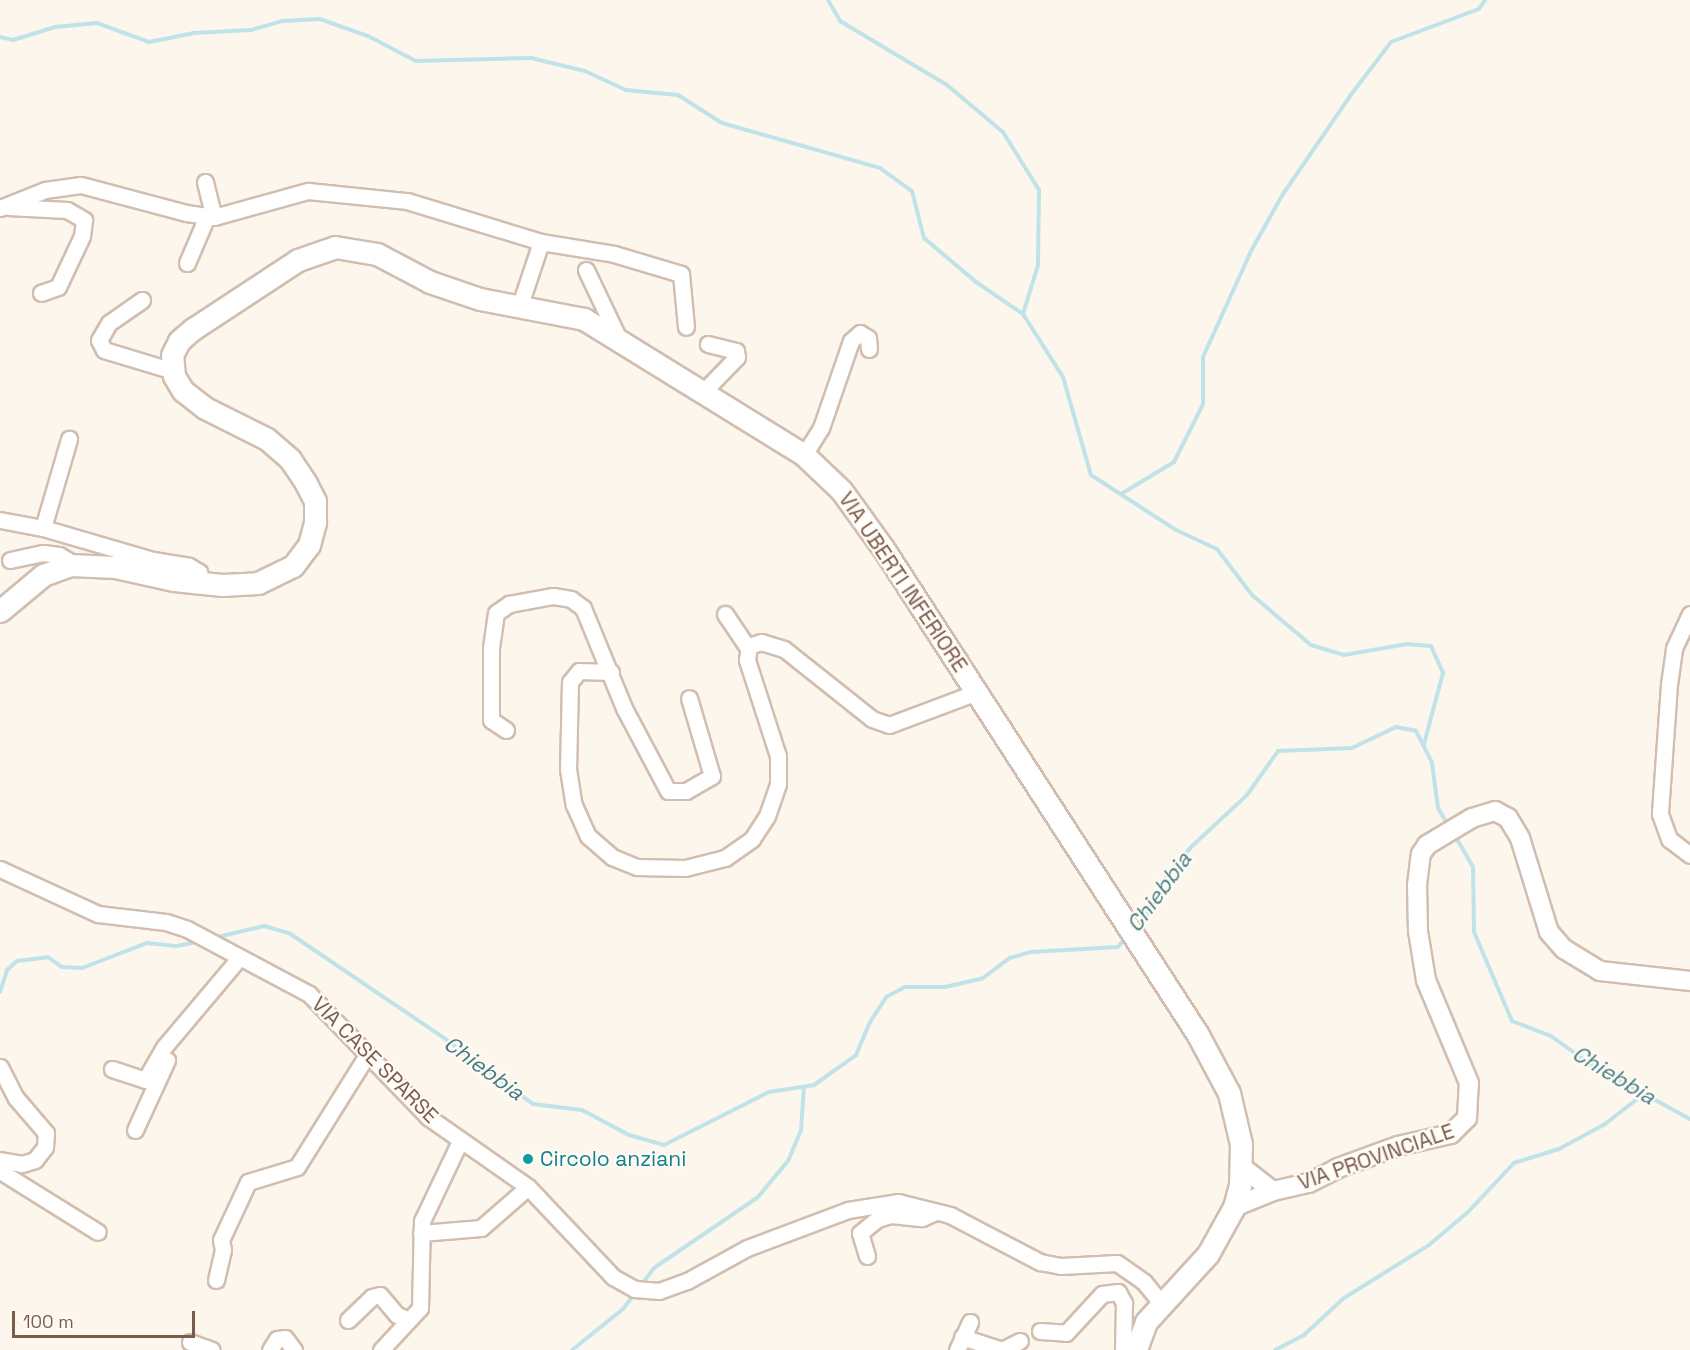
<!DOCTYPE html>
<html>
<head>
<meta charset="utf-8">
<style>
  body { margin:0 }
  #map { position:relative; width:1690px; height:1350px; overflow:hidden; background:#fdf6ec; font-family:"Space Grotesk",sans-serif }
  div>[style] { position:absolute }
  [style*='--x'] { left:calc(var(--x)*1px); top:calc(var(--y)*1px); width:calc(var(--w)*1px); rotate:calc(var(--a)*1deg) }
  .stream>* { height:4px; margin:-2px; padding:0 2px; transform-origin:2px; border-radius:2px; background:#bfe3e8 }
  .roads { filter:drop-shadow(2px 0 #d1beb0) drop-shadow(-2px 0 #d1beb0) drop-shadow(0 2px #d1beb0) drop-shadow(0 -2px #d1beb0) }
  .minor>* { height:15px; margin:-7.5px; padding:0 7.5px; transform-origin:7.5px; border-radius:7.5px; background:#fff }
  .tertiary>* { height:18px; margin:-9px; padding:0 9px; transform-origin:9px; border-radius:9px; background:#fff }
  .secondary>* { height:21px; margin:-10.5px; padding:0 10.5px; transform-origin:10.5px; border-radius:10.5px; background:#fff }
  .dots>* { width:16px; height:16px; translate:-50% -50%; box-sizing:border-box; border:3px solid #fffaf3; border-radius:50% }
  span { translate:-50% -50%; white-space:nowrap; text-align:center; line-height:1.15; -webkit-text-stroke:4.5px #fffaf3; paint-order:stroke }
  .street-label { font-size:21px; color:#7a5c4d }
  .culture-label { font-size:21px; color:#0d838f }
  .left { translate:0 -50%; text-align:left }
  .water-label { font-size:22px; color:#437c86; font-style:italic }
  .scale { position:absolute; left:12px; top:1311px; width:183px; height:27px; box-sizing:border-box; border:3px solid #7a5c4d; border-top:0; padding-left:8px; font-size:18px; line-height:21px; white-space:nowrap; color:#7a5c4d; -webkit-text-stroke:4px #fffaf3; paint-order:stroke }
</style>
</head>
<body>
<div id="map">
  <div class="stream">
    <div style="--x:828;--y:0;--w:24;--a:60"></div>
    <div style="--x:840;--y:21;--w:125;--a:30.9"></div>
    <div style="--x:947;--y:85;--w:73;--a:40"></div>
    <div style="--x:1003;--y:132;--w:68;--a:58.2"></div>
    <div style="--x:1039;--y:190;--w:75;--a:90.8"></div>
    <div style="--x:1038;--y:265;--w:51;--a:107"></div>
    <div style="--x:0;--y:37;--w:13;--a:13"></div>
    <div style="--x:13;--y:40;--w:44;--a:-17.2"></div>
    <div style="--x:55;--y:27;--w:42;--a:-5.4"></div>
    <div style="--x:97;--y:23;--w:55;--a:20.1"></div>
    <div style="--x:149;--y:42;--w:46;--a:-11.3"></div>
    <div style="--x:194;--y:33;--w:57;--a:-3"></div>
    <div style="--x:251;--y:30;--w:33;--a:-16"></div>
    <div style="--x:283;--y:21;--w:37;--a:-3"></div>
    <div style="--x:320;--y:19;--w:51;--a:19.5"></div>
    <div style="--x:368;--y:36;--w:54;--a:27.5"></div>
    <div style="--x:416;--y:61;--w:115;--a:-1.5"></div>
    <div style="--x:531;--y:58;--w:56;--a:13.5"></div>
    <div style="--x:585;--y:71;--w:45;--a:24.9"></div>
    <div style="--x:626;--y:90;--w:52;--a:5.5"></div>
    <div style="--x:678;--y:95;--w:52;--a:32.5"></div>
    <div style="--x:722;--y:123;--w:164;--a:15.9"></div>
    <div style="--x:880;--y:168;--w:39;--a:36"></div>
    <div style="--x:912;--y:191;--w:49;--a:75.7"></div>
    <div style="--x:924;--y:238;--w:68;--a:40.2"></div>
    <div style="--x:976;--y:282;--w:57;--a:34.2"></div>
    <div style="--x:1023;--y:314;--w:75;--a:57.6"></div>
    <div style="--x:1063;--y:377;--w:102;--a:74.1"></div>
    <div style="--x:1091;--y:475;--w:101;--a:32.9"></div>
    <div style="--x:1176;--y:530;--w:45;--a:24.9"></div>
    <div style="--x:1217;--y:549;--w:58;--a:52.7"></div>
    <div style="--x:1252;--y:595;--w:77;--a:40.3"></div>
    <div style="--x:1311;--y:645;--w:34;--a:17"></div>
    <div style="--x:1344;--y:655;--w:64;--a:-9.9"></div>
    <div style="--x:1407;--y:644;--w:24;--a:5"></div>
    <div style="--x:1431;--y:646;--w:30;--a:66"></div>
    <div style="--x:1443;--y:673;--w:73;--a:105"></div>
    <div style="--x:1121;--y:494;--w:62;--a:-31.1"></div>
    <div style="--x:1174;--y:462;--w:65;--a:-63.4"></div>
    <div style="--x:1203;--y:404;--w:47;--a:-90"></div>
    <div style="--x:1203;--y:357;--w:116;--a:-65.6"></div>
    <div style="--x:1251;--y:251;--w:65;--a:-60.7"></div>
    <div style="--x:1283;--y:194;--w:119;--a:-55.6"></div>
    <div style="--x:1350;--y:96;--w:68;--a:-52.8"></div>
    <div style="--x:1391;--y:42;--w:94;--a:-20.6"></div>
    <div style="--x:1479;--y:9;--w:11;--a:-56"></div>
    <div style="--x:1454;--y:834;--w:38;--a:60"></div>
    <div style="--x:1473;--y:867;--w:65;--a:89.1"></div>
    <div style="--x:1474;--y:932;--w:97;--a:66.9"></div>
    <div style="--x:1512;--y:1021;--w:42;--a:21"></div>
    <div style="--x:1551;--y:1036;--w:48;--a:35.7"></div>
    <div style="--x:1590;--y:1064;--w:114;--a:28.8"></div>
    <div style="--x:1135;--y:927;--w:17;--a:-45"></div>
    <div style="--x:1147;--y:915;--w:42;--a:-63.4"></div>
    <div style="--x:1166;--y:877;--w:38;--a:-50"></div>
    <div style="--x:1190;--y:848;--w:78;--a:-42.9"></div>
    <div style="--x:1247;--y:795;--w:54;--a:-54.8"></div>
    <div style="--x:1278;--y:751;--w:74;--a:-2.3"></div>
    <div style="--x:1352;--y:748;--w:49;--a:-25.5"></div>
    <div style="--x:1396;--y:727;--w:20;--a:11"></div>
    <div style="--x:1416;--y:731;--w:36;--a:63"></div>
    <div style="--x:1432;--y:763;--w:45;--a:82.4"></div>
    <div style="--x:1438;--y:808;--w:20;--a:60"></div>
    <div style="--x:213;--y:938;--w:52;--a:-13.2"></div>
    <div style="--x:264;--y:926;--w:26;--a:16"></div>
    <div style="--x:289;--y:933;--w:187;--a:34.1"></div>
    <div style="--x:444;--y:1038;--w:111;--a:36.6"></div>
    <div style="--x:533;--y:1104;--w:49;--a:7"></div>
    <div style="--x:582;--y:1110;--w:53;--a:28"></div>
    <div style="--x:629;--y:1135;--w:36;--a:16"></div>
    <div style="--x:664;--y:1145;--w:118;--a:-26.8"></div>
    <div style="--x:769;--y:1092;--w:46;--a:-8.8"></div>
    <div style="--x:814;--y:1085;--w:52;--a:-35.5"></div>
    <div style="--x:856;--y:1055;--w:36;--a:-67"></div>
    <div style="--x:870;--y:1022;--w:30;--a:-57"></div>
    <div style="--x:886;--y:997;--w:21;--a:-28"></div>
    <div style="--x:905;--y:987;--w:40;--a:0"></div>
    <div style="--x:945;--y:987;--w:39;--a:-13"></div>
    <div style="--x:983;--y:978;--w:34;--a:-37"></div>
    <div style="--x:1010;--y:958;--w:22;--a:-16"></div>
    <div style="--x:1031;--y:952;--w:87;--a:-3.3"></div>
    <div style="--x:1118;--y:947;--w:13;--a:-51"></div>
    <div style="--x:0;--y:992;--w:23;--a:-72"></div>
    <div style="--x:7;--y:970;--w:13;--a:-42"></div>
    <div style="--x:17;--y:961;--w:31;--a:-7"></div>
    <div style="--x:48;--y:957;--w:17;--a:36"></div>
    <div style="--x:62;--y:967;--w:20;--a:3"></div>
    <div style="--x:82;--y:968;--w:70;--a:-21"></div>
    <div style="--x:147;--y:943;--w:30;--a:6"></div>
    <div style="--x:177;--y:946;--w:24;--a:-12"></div>
    <div style="--x:642;--y:1284;--w:20;--a:-53"></div>
    <div style="--x:654;--y:1268;--w:126;--a:-34.3"></div>
    <div style="--x:758;--y:1197;--w:47;--a:-50.2"></div>
    <div style="--x:788;--y:1161;--w:34;--a:-67"></div>
    <div style="--x:801;--y:1130;--w:43;--a:-86"></div>
    <div style="--x:572;--y:1350;--w:65;--a:-38.8"></div>
    <div style="--x:623;--y:1309;--w:20;--a:-53"></div>
    <div style="--x:1275;--y:1350;--w:33;--a:-27"></div>
    <div style="--x:1304;--y:1335;--w:54;--a:-42.8"></div>
    <div style="--x:1344;--y:1298;--w:100;--a:-31.9"></div>
    <div style="--x:1429;--y:1245;--w:51;--a:-40.2"></div>
    <div style="--x:1468;--y:1212;--w:67;--a:-46.8"></div>
    <div style="--x:1514;--y:1163;--w:47;--a:-17.3"></div>
    <div style="--x:1559;--y:1149;--w:52;--a:-28.5"></div>
    <div style="--x:1605;--y:1124;--w:51;--a:-37.8"></div>
  </div>
  <div class="roads">
    <div class="minor">
      <div style="--x:205;--y:182;--w:36;--a:76"></div>
      <div style="--x:8;--y:207;--w:59;--a:2.9"></div>
      <div style="--x:67;--y:210;--w:20;--a:30"></div>
      <div style="--x:84;--y:220;--w:16;--a:97"></div>
      <div style="--x:82;--y:236;--w:56;--a:115.2"></div>
      <div style="--x:58;--y:287;--w:18;--a:161"></div>
      <div style="--x:0;--y:208;--w:48;--a:-21.8"></div>
      <div style="--x:45;--y:190;--w:36;--a:-8"></div>
      <div style="--x:81;--y:185;--w:109;--a:14.9"></div>
      <div style="--x:186;--y:213;--w:28;--a:8"></div>
      <div style="--x:214;--y:217;--w:98;--a:-15.5"></div>
      <div style="--x:308;--y:191;--w:100;--a:5.8"></div>
      <div style="--x:407;--y:201;--w:140;--a:17"></div>
      <div style="--x:541;--y:242;--w:74;--a:9.3"></div>
      <div style="--x:614;--y:254;--w:70;--a:16.6"></div>
      <div style="--x:681;--y:274;--w:53;--a:84.6"></div>
      <div style="--x:187;--y:263;--w:51;--a:-66.9"></div>
      <div style="--x:586;--y:270;--w:74;--a:64.5"></div>
      <div style="--x:142;--y:300;--w:40;--a:145.1"></div>
      <div style="--x:109;--y:323;--w:20;--a:120"></div>
      <div style="--x:99;--y:340;--w:11;--a:63"></div>
      <div style="--x:104;--y:350;--w:72;--a:16.9"></div>
      <div style="--x:520;--y:305;--w:66;--a:-71.6"></div>
      <div style="--x:704;--y:391;--w:47;--a:-45.9"></div>
      <div style="--x:737;--y:357;--w:6;--a:-99"></div>
      <div style="--x:736;--y:351;--w:29;--a:-166"></div>
      <div style="--x:804;--y:455;--w:32;--a:-58"></div>
      <div style="--x:821;--y:428;--w:92;--a:-71"></div>
      <div style="--x:851;--y:341;--w:12;--a:-42"></div>
      <div style="--x:860;--y:333;--w:9;--a:32"></div>
      <div style="--x:868;--y:338;--w:11;--a:85"></div>
      <div style="--x:0;--y:520;--w:44;--a:10.5"></div>
      <div style="--x:43;--y:528;--w:115;--a:16.2"></div>
      <div style="--x:153;--y:560;--w:36;--a:9"></div>
      <div style="--x:189;--y:566;--w:12;--a:31"></div>
      <div style="--x:199;--y:572;--w:12;--a:76"></div>
      <div style="--x:43;--y:528;--w:93;--a:-73.7"></div>
      <div style="--x:10;--y:560;--w:34;--a:-12"></div>
      <div style="--x:43;--y:553;--w:16;--a:7"></div>
      <div style="--x:59;--y:555;--w:17;--a:31"></div>
      <div style="--x:725;--y:614;--w:40;--a:56"></div>
      <div style="--x:1690;--y:614;--w:38;--a:115"></div>
      <div style="--x:1674;--y:649;--w:35;--a:98"></div>
      <div style="--x:1669;--y:684;--w:130;--a:94"></div>
      <div style="--x:1660;--y:814;--w:27;--a:70"></div>
      <div style="--x:1669;--y:839;--w:26;--a:37"></div>
      <div style="--x:611;--y:672;--w:32;--a:-178"></div>
      <div style="--x:579;--y:671;--w:14;--a:129"></div>
      <div style="--x:570;--y:682;--w:87;--a:91.3"></div>
      <div style="--x:568;--y:769;--w:36;--a:81"></div>
      <div style="--x:574;--y:805;--w:34;--a:66"></div>
      <div style="--x:588;--y:836;--w:32;--a:41"></div>
      <div style="--x:612;--y:857;--w:27;--a:22"></div>
      <div style="--x:637;--y:867;--w:48;--a:1.2"></div>
      <div style="--x:685;--y:868;--w:41;--a:-14"></div>
      <div style="--x:725;--y:858;--w:33;--a:-35"></div>
      <div style="--x:752;--y:839;--w:27;--a:-57"></div>
      <div style="--x:767;--y:816;--w:34;--a:-71"></div>
      <div style="--x:778;--y:784;--w:28;--a:-90"></div>
      <div style="--x:778;--y:756;--w:101;--a:-107.9"></div>
      <div style="--x:747;--y:660;--w:14;--a:-82"></div>
      <div style="--x:749;--y:646;--w:13;--a:-18"></div>
      <div style="--x:761;--y:642;--w:24;--a:17"></div>
      <div style="--x:784;--y:649;--w:112;--a:38.5"></div>
      <div style="--x:872;--y:719;--w:18;--a:19"></div>
      <div style="--x:889;--y:725;--w:94;--a:-20.6"></div>
      <div style="--x:506;--y:730;--w:18;--a:-146"></div>
      <div style="--x:491;--y:720;--w:72;--a:-90"></div>
      <div style="--x:491;--y:648;--w:35;--a:-82"></div>
      <div style="--x:496;--y:613;--w:16;--a:-35"></div>
      <div style="--x:509;--y:604;--w:45;--a:-10.3"></div>
      <div style="--x:553;--y:596;--w:18;--a:9"></div>
      <div style="--x:571;--y:599;--w:15;--a:37"></div>
      <div style="--x:583;--y:608;--w:108;--a:67.7"></div>
      <div style="--x:624;--y:708;--w:94;--a:62.1"></div>
      <div style="--x:668;--y:791;--w:18;--a:0"></div>
      <div style="--x:686;--y:791;--w:30;--a:-30"></div>
      <div style="--x:712;--y:776;--w:81;--a:-106.4"></div>
      <div style="--x:0;--y:869;--w:108;--a:24.7"></div>
      <div style="--x:98;--y:914;--w:68;--a:6.7"></div>
      <div style="--x:166;--y:922;--w:22;--a:18"></div>
      <div style="--x:187;--y:929;--w:138;--a:28"></div>
      <div style="--x:309;--y:994;--w:171;--a:45.9"></div>
      <div style="--x:428;--y:1117;--w:122;--a:35"></div>
      <div style="--x:528;--y:1187;--w:124;--a:46.6"></div>
      <div style="--x:613;--y:1277;--w:25;--a:29"></div>
      <div style="--x:635;--y:1289;--w:24;--a:5"></div>
      <div style="--x:659;--y:1291;--w:30;--a:-20"></div>
      <div style="--x:687;--y:1281;--w:68;--a:-28.8"></div>
      <div style="--x:747;--y:1248;--w:108;--a:-20.6"></div>
      <div style="--x:848;--y:1210;--w:51;--a:-9.1"></div>
      <div style="--x:898;--y:1202;--w:54;--a:14"></div>
      <div style="--x:950;--y:1215;--w:102;--a:27.6"></div>
      <div style="--x:1040;--y:1262;--w:21;--a:11"></div>
      <div style="--x:1061;--y:1266;--w:56;--a:-3.1"></div>
      <div style="--x:1117;--y:1263;--w:33;--a:35"></div>
      <div style="--x:1144;--y:1282;--w:28;--a:51"></div>
      <div style="--x:0;--y:1067;--w:35;--a:63"></div>
      <div style="--x:16;--y:1098;--w:46;--a:49.4"></div>
      <div style="--x:46;--y:1133;--w:14;--a:94"></div>
      <div style="--x:45;--y:1147;--w:16;--a:128"></div>
      <div style="--x:35;--y:1160;--w:14;--a:163"></div>
      <div style="--x:22;--y:1164;--w:22;--a:-170"></div>
      <div style="--x:112;--y:1069;--w:35;--a:18"></div>
      <div style="--x:145;--y:1080;--w:39;--a:-60"></div>
      <div style="--x:165;--y:1046;--w:115;--a:-49.9"></div>
      <div style="--x:135;--y:1130;--w:77;--a:-65.4"></div>
      <div style="--x:0;--y:1171;--w:115;--a:31.9"></div>
      <div style="--x:421;--y:1233;--w:60;--a:-4.8"></div>
      <div style="--x:481;--y:1228;--w:62;--a:-41.1"></div>
      <div style="--x:867;--y:1256;--w:24;--a:-107"></div>
      <div style="--x:860;--y:1233;--w:22;--a:-39"></div>
      <div style="--x:877;--y:1219;--w:15;--a:-16"></div>
      <div style="--x:891;--y:1215;--w:31;--a:6"></div>
      <div style="--x:922;--y:1218;--w:12;--a:-24"></div>
      <div style="--x:216;--y:1280;--w:31;--a:-77"></div>
      <div style="--x:223;--y:1250;--w:10;--a:-101"></div>
      <div style="--x:221;--y:1240;--w:64;--a:-65"></div>
      <div style="--x:248;--y:1182;--w:51;--a:-17"></div>
      <div style="--x:297;--y:1167;--w:132;--a:-58"></div>
      <div style="--x:348;--y:1320;--w:33;--a:-44"></div>
      <div style="--x:372;--y:1297;--w:8;--a:-14"></div>
      <div style="--x:380;--y:1295;--w:26;--a:50"></div>
      <div style="--x:397;--y:1315;--w:11;--a:22"></div>
      <div style="--x:1040;--y:1331;--w:26;--a:4"></div>
      <div style="--x:1066;--y:1333;--w:53;--a:-47.3"></div>
      <div style="--x:1102;--y:1294;--w:16;--a:-7"></div>
      <div style="--x:1118;--y:1292;--w:13;--a:61"></div>
      <div style="--x:1124;--y:1303;--w:47;--a:91.2"></div>
      <div style="--x:962;--y:1337;--w:42;--a:18"></div>
      <div style="--x:1002;--y:1350;--w:20;--a:-27"></div>
      <div style="--x:190;--y:1342;--w:23;--a:20"></div>
      <div style="--x:270;--y:1350;--w:13;--a:-58"></div>
      <div style="--x:277;--y:1339;--w:8;--a:-7"></div>
      <div style="--x:285;--y:1338;--w:15;--a:53"></div>
      <div style="--x:381;--y:1350;--w:57;--a:-47.1"></div>
      <div style="--x:420;--y:1308;--w:87;--a:-88.7"></div>
      <div style="--x:422;--y:1221;--w:89;--a:-64.6"></div>
      <div style="--x:957;--y:1350;--w:31;--a:-65"></div>
    </div>
    <div class="tertiary">
      <div style="--x:1242;--y:1167;--w:39;--a:38"></div>
      <div style="--x:1234;--y:1207;--w:42;--a:-22.3"></div>
      <div style="--x:1273;--y:1191;--w:37;--a:-13"></div>
      <div style="--x:1309;--y:1183;--w:33;--a:-27"></div>
      <div style="--x:1338;--y:1168;--w:64;--a:-20.1"></div>
      <div style="--x:1398;--y:1146;--w:54;--a:-12.8"></div>
      <div style="--x:1451;--y:1134;--w:23;--a:-45"></div>
      <div style="--x:1467;--y:1118;--w:35;--a:-87"></div>
      <div style="--x:1469;--y:1083;--w:112;--a:-112.7"></div>
      <div style="--x:1426;--y:980;--w:50;--a:-99.3"></div>
      <div style="--x:1418;--y:931;--w:46;--a:-91.2"></div>
      <div style="--x:1417;--y:885;--w:31;--a:-83"></div>
      <div style="--x:1421;--y:854;--w:11;--a:-56"></div>
      <div style="--x:1427;--y:845;--w:52;--a:-31"></div>
      <div style="--x:1472;--y:818;--w:24;--a:-17"></div>
      <div style="--x:1495;--y:811;--w:15;--a:28"></div>
      <div style="--x:1508;--y:818;--w:23;--a:59"></div>
      <div style="--x:1520;--y:838;--w:98;--a:72.9"></div>
      <div style="--x:1549;--y:932;--w:23;--a:49"></div>
      <div style="--x:1564;--y:949;--w:42;--a:31.4"></div>
      <div style="--x:1600;--y:971;--w:91;--a:6.3"></div>
    </div>
    <div class="secondary">
      <div style="--x:0;--y:611;--w:56;--a:-39.9"></div>
      <div style="--x:43;--y:575;--w:29;--a:-20"></div>
      <div style="--x:70;--y:565;--w:45;--a:2.5"></div>
      <div style="--x:115;--y:567;--w:60;--a:12.4"></div>
      <div style="--x:174;--y:580;--w:48;--a:5.9"></div>
      <div style="--x:222;--y:585;--w:36;--a:-3"></div>
      <div style="--x:258;--y:583;--w:39;--a:-26"></div>
      <div style="--x:293;--y:566;--w:26;--a:-53"></div>
      <div style="--x:309;--y:545;--w:24;--a:-75"></div>
      <div style="--x:315;--y:522;--w:21;--a:-90"></div>
      <div style="--x:315;--y:501;--w:20;--a:-117"></div>
      <div style="--x:306;--y:483;--w:29;--a:-124"></div>
      <div style="--x:290;--y:459;--w:30;--a:-139"></div>
      <div style="--x:267;--y:439;--w:69;--a:-153.4"></div>
      <div style="--x:205;--y:408;--w:28;--a:-142"></div>
      <div style="--x:183;--y:391;--w:17;--a:-121"></div>
      <div style="--x:174;--y:376;--w:21;--a:-95"></div>
      <div style="--x:172;--y:355;--w:16;--a:-63"></div>
      <div style="--x:179;--y:341;--w:18;--a:-41"></div>
      <div style="--x:193;--y:329;--w:126;--a:-33.3"></div>
      <div style="--x:298;--y:260;--w:39;--a:-19"></div>
      <div style="--x:335;--y:247;--w:43;--a:9.5"></div>
      <div style="--x:377;--y:254;--w:60;--a:27.8"></div>
      <div style="--x:430;--y:282;--w:53;--a:18.8"></div>
      <div style="--x:480;--y:299;--w:106;--a:10.9"></div>
      <div style="--x:584;--y:319;--w:259;--a:31.7"></div>
      <div style="--x:804;--y:455;--w:51;--a:43.4"></div>
      <div style="--x:841;--y:490;--w:72;--a:54.1"></div>
      <div style="--x:883;--y:548;--w:580;--a:57.1"></div>
      <div style="--x:1198;--y:1035;--w:66;--a:61.9"></div>
      <div style="--x:1229;--y:1093;--w:52;--a:76.8"></div>
      <div style="--x:1241;--y:1144;--w:41;--a:91.4"></div>
      <div style="--x:1240;--y:1185;--w:23;--a:105"></div>
      <div style="--x:1234;--y:1207;--w:54;--a:119"></div>
      <div style="--x:1208;--y:1254;--w:92;--a:132.4"></div>
      <div style="--x:1146;--y:1322;--w:30;--a:110"></div>
    </div>
  </div>
  <div class="dots">
    <div style="left:528px;top:1159px;background:#0f9aa8"></div>
  </div>
  <div class="street-label">
    <span style="left:903px;top:582px;rotate:56deg">VIA UBERTI INFERIORE</span>
    <span style="left:375px;top:1060px;rotate:45deg">VIA CASE SPARSE</span>
    <span style="left:1376px;top:1157px;rotate:-19deg">VIA PROVINCIALE</span>
  </div>
  <div class="culture-label">
    <span class="left" style="left:540px;top:1159px">Circolo anziani</span>
  </div>
  <div class="water-label">
    <span style="left:1159px;top:892px;rotate:-54deg">Chiebbia</span>
    <span style="left:484px;top:1068px;rotate:36deg">Chiebbia</span>
    <span style="left:1614px;top:1075px;rotate:31deg">Chiebbia</span>
  </div>
  <div class="scale">100 m</div>
</div>
</body>
</html>
